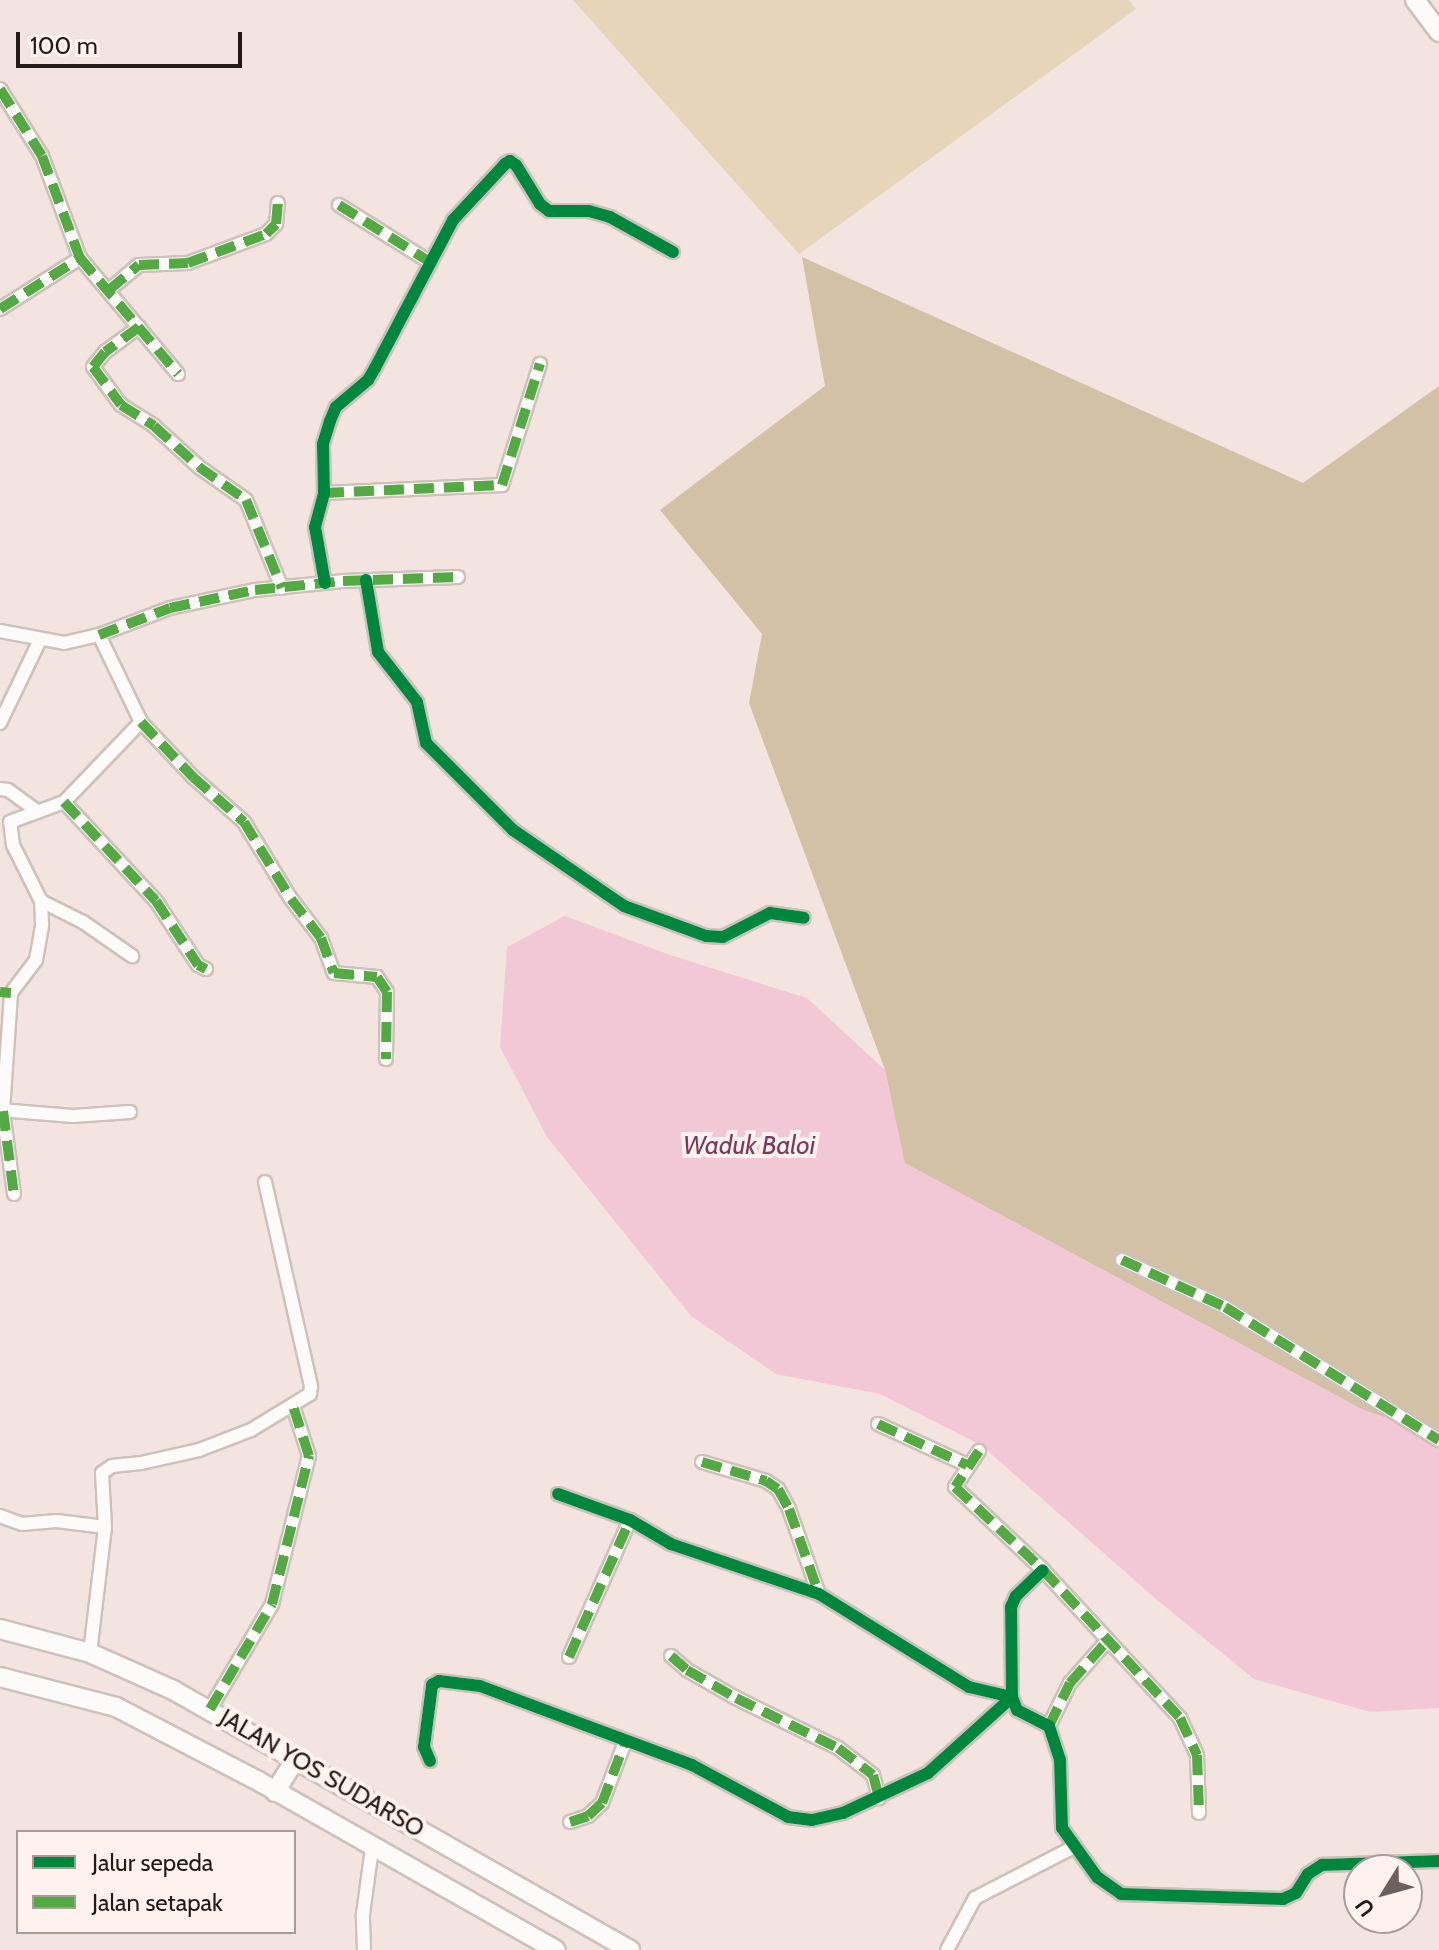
<!DOCTYPE html>
<html>
<head>
<meta charset="utf-8">
<style>
  body { margin:0 }
  #map { position:relative; width:1439px; height:1950px; overflow:hidden; background:#f4e4df; font-family:Cabin,sans-serif }
  div>[style] { position:absolute }
  [style*='--x'] { left:calc(var(--x)*1px); top:calc(var(--y)*1px); width:calc(var(--w)*1px); rotate:calc(var(--a)*1deg) }
  .green>* { inset:0; background:#e7d5b9 }
  .forest>* { inset:0; background:#d2c1a5 }
  .water>* { inset:0; background:#f3c8d6 }
  .roads { filter:drop-shadow(2px 0 #cdc1bc) drop-shadow(-2px 0 #cdc1bc) drop-shadow(0 2px #cdc1bc) drop-shadow(0 -2px #cdc1bc) }
  .minor>* { height:12px; margin:-6px; padding:0 6px; transform-origin:6px; border-radius:6px; background:#fdfbfa }
  .primary>* { height:18px; margin:-9px; padding:0 9px; transform-origin:9px; border-radius:9px; background:#fdfbfa }
  .quiet>* { height:10px; margin-top:-5px; transform-origin:0; background:repeating-linear-gradient(90deg,#53a942 0 20px,transparent 0 30px) }
  .cycleway>* { height:12px; margin:-6px; padding:0 6px; transform-origin:6px; border-radius:6px; background:#00873e }
  span { translate:-50% -50%; white-space:nowrap; text-align:center; line-height:1.15; -webkit-text-stroke:8px #fdf2ee; paint-order:stroke }
  .street-label { font-size:24px; color:#231a16 }
  .water-label { font-size:26px; color:#7a3958; font-style:italic }
  .legend { position:absolute; left:16px; top:1830px; width:280px; height:104px; box-sizing:border-box; background:#fdf2ee; border:2px solid #a69c98; margin:0; padding:10px 14px; list-style:none; font-size:24px; color:#231a16 }
  .legend li { display:flex; align-items:center; gap:16px; height:40px }
  .legend b { width:40px; border:2px solid #a69c98 }
  .north { position:absolute; left:1343px; top:1854px; width:80px; height:80px; box-sizing:border-box; background:#fdf2ee; border:2px solid #a69c98; border-radius:50%; rotate:233deg; font-size:22px; font-weight:700; line-height:32px; text-align:center; color:#231a16 }
  .north::after { content:''; display:block; margin:auto; width:28px; height:36px; background:#6c615c; clip-path:polygon(50% 0,100% 100%,50% 72%,0 100%) }
  .scale { position:absolute; left:16px; top:32px; width:226px; height:36px; box-sizing:border-box; border:4px solid #231a16; border-top:0; padding-left:10px; font-size:24px; line-height:28px; white-space:nowrap; color:#231a16; -webkit-text-stroke:6px #fdf2ee; paint-order:stroke }
</style>
</head>
<body>
<div id="map">
  <div class="green">
    <div style="clip-path:polygon(573px 0,1129px 0,1136px 9px,799px 254px)"></div>
  </div>
  <div class="forest">
    <div style="clip-path:polygon(802px 257px,1303px 483px,1439px 386px,1439px 1436px,1363px 1410px,904px 1163px,885px 1070px,749px 703px,762px 634px,660px 510px,825px 386px)"></div>
  </div>
  <div class="water">
    <div style="clip-path:polygon(565px 916px,673px 956px,807px 998px,885px 1070px,905px 1163px,1363px 1410px,1439px 1436px,1439px 1708px,1370px 1712px,1254px 1679px,1157px 1600px,981px 1445px,880px 1394px,776px 1374px,691px 1316px,547px 1137px,500px 1047px,507px 947px)"></div>
  </div>
  <div class="roads">
    <div class="minor">
      <div style="--x:0;--y:89;--w:79;--a:57.9"></div>
      <div style="--x:42;--y:156;--w:109;--a:69.6"></div>
      <div style="--x:339;--y:205;--w:107;--a:32.1"></div>
      <div style="--x:109;--y:290;--w:39;--a:-40"></div>
      <div style="--x:139;--y:265;--w:49;--a:-2.3"></div>
      <div style="--x:188;--y:263;--w:83;--a:-20.4"></div>
      <div style="--x:266;--y:234;--w:14;--a:-45"></div>
      <div style="--x:276;--y:224;--w:21;--a:-85"></div>
      <div style="--x:0;--y:309;--w:95;--a:-32.5"></div>
      <div style="--x:80;--y:258;--w:152;--a:49.8"></div>
      <div style="--x:139;--y:327;--w:42;--a:143.7"></div>
      <div style="--x:105;--y:352;--w:19;--a:129"></div>
      <div style="--x:93;--y:367;--w:47;--a:53.6"></div>
      <div style="--x:121;--y:405;--w:39;--a:32"></div>
      <div style="--x:154;--y:426;--w:61;--a:42.3"></div>
      <div style="--x:199;--y:467;--w:57;--a:35.1"></div>
      <div style="--x:246;--y:500;--w:95;--a:67.8"></div>
      <div style="--x:324;--y:493;--w:178;--a:-2.6"></div>
      <div style="--x:502;--y:485;--w:127;--a:-72.6"></div>
      <div style="--x:366;--y:580;--w:73;--a:80.5"></div>
      <div style="--x:378;--y:652;--w:63;--a:52"></div>
      <div style="--x:417;--y:702;--w:42;--a:77.6"></div>
      <div style="--x:426;--y:743;--w:123;--a:45"></div>
      <div style="--x:513;--y:830;--w:135;--a:34.4"></div>
      <div style="--x:624;--y:906;--w:87;--a:20.1"></div>
      <div style="--x:706;--y:936;--w:17;--a:3"></div>
      <div style="--x:723;--y:937;--w:53;--a:-27.1"></div>
      <div style="--x:770;--y:913;--w:34;--a:8"></div>
      <div style="--x:325;--y:583;--w:57;--a:-100.1"></div>
      <div style="--x:315;--y:527;--w:35;--a:-75"></div>
      <div style="--x:324;--y:493;--w:49;--a:-91.2"></div>
      <div style="--x:323;--y:444;--w:24;--a:-73"></div>
      <div style="--x:330;--y:421;--w:15;--a:-67"></div>
      <div style="--x:336;--y:407;--w:42;--a:-40.2"></div>
      <div style="--x:368;--y:380;--w:14;--a:-60"></div>
      <div style="--x:375;--y:368;--w:167;--a:-62.2"></div>
      <div style="--x:453;--y:220;--w:76;--a:-47.1"></div>
      <div style="--x:505;--y:164;--w:6;--a:-31"></div>
      <div style="--x:510;--y:161;--w:7;--a:34"></div>
      <div style="--x:516;--y:165;--w:46;--a:58.4"></div>
      <div style="--x:540;--y:204;--w:11;--a:38"></div>
      <div style="--x:549;--y:211;--w:40;--a:0"></div>
      <div style="--x:589;--y:211;--w:22;--a:16"></div>
      <div style="--x:610;--y:217;--w:72;--a:29.1"></div>
      <div style="--x:0;--y:631;--w:65;--a:10.6"></div>
      <div style="--x:64;--y:643;--w:36;--a:-13"></div>
      <div style="--x:99;--y:635;--w:76;--a:-20.8"></div>
      <div style="--x:170;--y:608;--w:87;--a:-12"></div>
      <div style="--x:255;--y:590;--w:88;--a:-5.8"></div>
      <div style="--x:343;--y:581;--w:115;--a:-2"></div>
      <div style="--x:99;--y:635;--w:97;--a:64.2"></div>
      <div style="--x:141;--y:722;--w:76;--a:46.6"></div>
      <div style="--x:193;--y:777;--w:68;--a:41.4"></div>
      <div style="--x:244;--y:822;--w:90;--a:58.6"></div>
      <div style="--x:291;--y:899;--w:49;--a:52.4"></div>
      <div style="--x:321;--y:938;--w:37;--a:70"></div>
      <div style="--x:334;--y:973;--w:43;--a:5.3"></div>
      <div style="--x:377;--y:977;--w:18;--a:56"></div>
      <div style="--x:387;--y:992;--w:67;--a:90.9"></div>
      <div style="--x:0;--y:723;--w:92;--a:-64.3"></div>
      <div style="--x:0;--y:789;--w:8;--a:7"></div>
      <div style="--x:8;--y:790;--w:37;--a:36"></div>
      <div style="--x:64;--y:802;--w:135;--a:47.1"></div>
      <div style="--x:156;--y:901;--w:77;--a:56.7"></div>
      <div style="--x:198;--y:965;--w:9;--a:27"></div>
      <div style="--x:41;--y:901;--w:47;--a:26.6"></div>
      <div style="--x:83;--y:922;--w:60;--a:34.8"></div>
      <div style="--x:0;--y:1110;--w:73;--a:4.7"></div>
      <div style="--x:73;--y:1116;--w:57;--a:-4"></div>
      <div style="--x:14;--y:1194;--w:84;--a:-97.5"></div>
      <div style="--x:3;--y:1111;--w:118;--a:-86.1"></div>
      <div style="--x:11;--y:993;--w:41;--a:-52.9"></div>
      <div style="--x:36;--y:960;--w:36;--a:-80"></div>
      <div style="--x:42;--y:925;--w:24;--a:-92"></div>
      <div style="--x:41;--y:901;--w:63;--a:-116.6"></div>
      <div style="--x:13;--y:845;--w:23;--a:-97"></div>
      <div style="--x:10;--y:822;--w:58;--a:-20.3"></div>
      <div style="--x:64;--y:802;--w:111;--a:-46.1"></div>
      <div style="--x:1122;--y:1260;--w:113;--a:24.5"></div>
      <div style="--x:1225;--y:1307;--w:252;--a:31.9"></div>
      <div style="--x:878;--y:1424;--w:98;--a:24.7"></div>
      <div style="--x:979;--y:1451;--w:43;--a:123.7"></div>
      <div style="--x:955;--y:1487;--w:121;--a:43.3"></div>
      <div style="--x:1043;--y:1570;--w:202;--a:47.2"></div>
      <div style="--x:1180;--y:1718;--w:41;--a:65.3"></div>
      <div style="--x:1197;--y:1755;--w:58;--a:88"></div>
      <div style="--x:702;--y:1462;--w:67;--a:16.5"></div>
      <div style="--x:766;--y:1481;--w:14;--a:34"></div>
      <div style="--x:778;--y:1489;--w:23;--a:61"></div>
      <div style="--x:789;--y:1509;--w:90;--a:70.6"></div>
      <div style="--x:558;--y:1494;--w:77;--a:19.9"></div>
      <div style="--x:630;--y:1520;--w:48;--a:30.3"></div>
      <div style="--x:671;--y:1544;--w:156;--a:18.7"></div>
      <div style="--x:819;--y:1594;--w:176;--a:31.8"></div>
      <div style="--x:969;--y:1687;--w:44;--a:13.1"></div>
      <div style="--x:1012;--y:1697;--w:14;--a:69"></div>
      <div style="--x:1017;--y:1710;--w:36;--a:27"></div>
      <div style="--x:1049;--y:1726;--w:36;--a:72"></div>
      <div style="--x:1060;--y:1760;--w:68;--a:88.3"></div>
      <div style="--x:1062;--y:1828;--w:60;--a:54.5"></div>
      <div style="--x:1097;--y:1877;--w:29;--a:35"></div>
      <div style="--x:1121;--y:1894;--w:162;--a:1.8"></div>
      <div style="--x:1283;--y:1899;--w:14;--a:-25"></div>
      <div style="--x:1296;--y:1893;--w:22;--a:-58"></div>
      <div style="--x:1308;--y:1874;--w:17;--a:-33"></div>
      <div style="--x:1322;--y:1865;--w:117;--a:-2"></div>
      <div style="--x:0;--y:1516;--w:23;--a:20"></div>
      <div style="--x:22;--y:1524;--w:35;--a:-5"></div>
      <div style="--x:57;--y:1521;--w:48;--a:7.1"></div>
      <div style="--x:90;--y:1653;--w:127;--a:-83.2"></div>
      <div style="--x:105;--y:1527;--w:54;--a:-93.2"></div>
      <div style="--x:102;--y:1473;--w:12;--a:-35"></div>
      <div style="--x:112;--y:1466;--w:29;--a:-6"></div>
      <div style="--x:141;--y:1463;--w:59;--a:-12.6"></div>
      <div style="--x:199;--y:1450;--w:56;--a:-21"></div>
      <div style="--x:251;--y:1430;--w:69;--a:-31.4"></div>
      <div style="--x:310;--y:1394;--w:8;--a:-83"></div>
      <div style="--x:311;--y:1386;--w:209;--a:-102.7"></div>
      <div style="--x:671;--y:1656;--w:21;--a:41"></div>
      <div style="--x:687;--y:1670;--w:56;--a:29.7"></div>
      <div style="--x:736;--y:1698;--w:114;--a:26.1"></div>
      <div style="--x:838;--y:1748;--w:44;--a:37.6"></div>
      <div style="--x:873;--y:1775;--w:24;--a:75"></div>
      <div style="--x:569;--y:1657;--w:150;--a:-66"></div>
      <div style="--x:210;--y:1709;--w:122;--a:-59.4"></div>
      <div style="--x:272;--y:1604;--w:153;--a:-76"></div>
      <div style="--x:309;--y:1456;--w:52;--a:-107.7"></div>
      <div style="--x:1049;--y:1726;--w:48;--a:-64"></div>
      <div style="--x:1070;--y:1683;--w:57;--a:-48.5"></div>
      <div style="--x:430;--y:1761;--w:15;--a:-113"></div>
      <div style="--x:424;--y:1747;--w:63;--a:-82.6"></div>
      <div style="--x:432;--y:1685;--w:8;--a:-30"></div>
      <div style="--x:439;--y:1681;--w:41;--a:7"></div>
      <div style="--x:480;--y:1686;--w:226;--a:20.4"></div>
      <div style="--x:692;--y:1765;--w:109;--a:28.4"></div>
      <div style="--x:788;--y:1817;--w:24;--a:7"></div>
      <div style="--x:812;--y:1820;--w:32;--a:-13"></div>
      <div style="--x:843;--y:1813;--w:94;--a:-25.2"></div>
      <div style="--x:928;--y:1773;--w:113;--a:-42.1"></div>
      <div style="--x:1012;--y:1697;--w:90;--a:-90.6"></div>
      <div style="--x:1011;--y:1607;--w:12;--a:-66"></div>
      <div style="--x:1016;--y:1596;--w:37;--a:-44"></div>
      <div style="--x:570;--y:1822;--w:19;--a:-18"></div>
      <div style="--x:588;--y:1816;--w:19;--a:-43"></div>
      <div style="--x:602;--y:1803;--w:65;--a:-69.3"></div>
      <div style="--x:364;--y:1950;--w:36;--a:-92"></div>
      <div style="--x:363;--y:1914;--w:67;--a:-82.2"></div>
      <div style="--x:947;--y:1950;--w:59;--a:-61.7"></div>
      <div style="--x:975;--y:1898;--w:111;--a:-27.3"></div>
    </div>
    <div class="primary">
      <div style="--x:1415;--y:0;--w:40;--a:53"></div>
      <div style="--x:0;--y:1629;--w:93;--a:14.9"></div>
      <div style="--x:90;--y:1653;--w:91;--a:24"></div>
      <div style="--x:173;--y:1690;--w:526;--a:29.64"></div>
      <div style="--x:0;--y:1677;--w:120;--a:14.5"></div>
      <div style="--x:116;--y:1707;--w:162;--a:27.5"></div>
      <div style="--x:260;--y:1782;--w:340;--a:29.6"></div>
      <div style="--x:275;--y:1792;--w:38;--a:-58"></div>
    </div>
  </div>
  <div class="quiet">
    <div style="--x:0;--y:89;--w:79;--a:57.9"></div>
    <div style="--x:42;--y:156;--w:109;--a:69.6"></div>
    <div style="--x:339;--y:205;--w:107;--a:32.1"></div>
    <div style="--x:109;--y:290;--w:39;--a:-40"></div>
    <div style="--x:139;--y:265;--w:49;--a:-2.3"></div>
    <div style="--x:188;--y:263;--w:83;--a:-20.4"></div>
    <div style="--x:266;--y:234;--w:14;--a:-45"></div>
    <div style="--x:276;--y:224;--w:21;--a:-85"></div>
    <div style="--x:0;--y:309;--w:95;--a:-32.5"></div>
    <div style="--x:80;--y:258;--w:152;--a:49.8"></div>
    <div style="--x:139;--y:327;--w:42;--a:143.7"></div>
    <div style="--x:105;--y:352;--w:19;--a:129"></div>
    <div style="--x:93;--y:367;--w:47;--a:53.6"></div>
    <div style="--x:121;--y:405;--w:39;--a:32"></div>
    <div style="--x:154;--y:426;--w:61;--a:42.3"></div>
    <div style="--x:199;--y:467;--w:57;--a:35.1"></div>
    <div style="--x:246;--y:500;--w:95;--a:67.8"></div>
    <div style="--x:324;--y:493;--w:178;--a:-2.6"></div>
    <div style="--x:502;--y:485;--w:127;--a:-72.6"></div>
    <div style="--x:99;--y:635;--w:76;--a:-20.8"></div>
    <div style="--x:170;--y:608;--w:87;--a:-12"></div>
    <div style="--x:255;--y:590;--w:88;--a:-5.8"></div>
    <div style="--x:343;--y:581;--w:115;--a:-2"></div>
    <div style="--x:141;--y:722;--w:76;--a:46.6"></div>
    <div style="--x:193;--y:777;--w:68;--a:41.4"></div>
    <div style="--x:244;--y:822;--w:90;--a:58.6"></div>
    <div style="--x:291;--y:899;--w:49;--a:52.4"></div>
    <div style="--x:321;--y:938;--w:37;--a:70"></div>
    <div style="--x:334;--y:973;--w:43;--a:5.3"></div>
    <div style="--x:377;--y:977;--w:18;--a:56"></div>
    <div style="--x:387;--y:992;--w:67;--a:90.9"></div>
    <div style="--x:64;--y:802;--w:135;--a:47.1"></div>
    <div style="--x:156;--y:901;--w:77;--a:56.7"></div>
    <div style="--x:198;--y:965;--w:9;--a:27"></div>
    <div style="--x:0;--y:992;--w:11;--a:5"></div>
    <div style="--x:3;--y:1111;--w:84;--a:82.5"></div>
    <div style="--x:1122;--y:1260;--w:113;--a:24.5"></div>
    <div style="--x:1225;--y:1307;--w:252;--a:31.9"></div>
    <div style="--x:878;--y:1424;--w:98;--a:24.7"></div>
    <div style="--x:979;--y:1451;--w:43;--a:123.7"></div>
    <div style="--x:955;--y:1487;--w:121;--a:43.3"></div>
    <div style="--x:1043;--y:1570;--w:202;--a:47.2"></div>
    <div style="--x:1180;--y:1718;--w:41;--a:65.3"></div>
    <div style="--x:1197;--y:1755;--w:58;--a:88"></div>
    <div style="--x:702;--y:1462;--w:67;--a:16.5"></div>
    <div style="--x:766;--y:1481;--w:14;--a:34"></div>
    <div style="--x:778;--y:1489;--w:23;--a:61"></div>
    <div style="--x:789;--y:1509;--w:90;--a:70.6"></div>
    <div style="--x:671;--y:1656;--w:21;--a:41"></div>
    <div style="--x:687;--y:1670;--w:56;--a:29.7"></div>
    <div style="--x:736;--y:1698;--w:114;--a:26.1"></div>
    <div style="--x:838;--y:1748;--w:44;--a:37.6"></div>
    <div style="--x:873;--y:1775;--w:24;--a:75"></div>
    <div style="--x:569;--y:1657;--w:150;--a:-66"></div>
    <div style="--x:210;--y:1709;--w:122;--a:-59.4"></div>
    <div style="--x:272;--y:1604;--w:153;--a:-76"></div>
    <div style="--x:309;--y:1456;--w:52;--a:-107.7"></div>
    <div style="--x:1049;--y:1726;--w:48;--a:-64"></div>
    <div style="--x:1070;--y:1683;--w:57;--a:-48.5"></div>
    <div style="--x:570;--y:1822;--w:19;--a:-18"></div>
    <div style="--x:588;--y:1816;--w:19;--a:-43"></div>
    <div style="--x:602;--y:1803;--w:65;--a:-69.3"></div>
  </div>
  <div class="cycleway">
    <div style="--x:366;--y:580;--w:73;--a:80.5"></div>
    <div style="--x:378;--y:652;--w:63;--a:52"></div>
    <div style="--x:417;--y:702;--w:42;--a:77.6"></div>
    <div style="--x:426;--y:743;--w:123;--a:45"></div>
    <div style="--x:513;--y:830;--w:135;--a:34.4"></div>
    <div style="--x:624;--y:906;--w:87;--a:20.1"></div>
    <div style="--x:706;--y:936;--w:17;--a:3"></div>
    <div style="--x:723;--y:937;--w:53;--a:-27.1"></div>
    <div style="--x:770;--y:913;--w:34;--a:8"></div>
    <div style="--x:325;--y:583;--w:57;--a:-100.1"></div>
    <div style="--x:315;--y:527;--w:35;--a:-75"></div>
    <div style="--x:324;--y:493;--w:49;--a:-91.2"></div>
    <div style="--x:323;--y:444;--w:24;--a:-73"></div>
    <div style="--x:330;--y:421;--w:15;--a:-67"></div>
    <div style="--x:336;--y:407;--w:42;--a:-40.2"></div>
    <div style="--x:368;--y:380;--w:14;--a:-60"></div>
    <div style="--x:375;--y:368;--w:167;--a:-62.2"></div>
    <div style="--x:453;--y:220;--w:76;--a:-47.1"></div>
    <div style="--x:505;--y:164;--w:6;--a:-31"></div>
    <div style="--x:510;--y:161;--w:7;--a:34"></div>
    <div style="--x:516;--y:165;--w:46;--a:58.4"></div>
    <div style="--x:540;--y:204;--w:11;--a:38"></div>
    <div style="--x:549;--y:211;--w:40;--a:0"></div>
    <div style="--x:589;--y:211;--w:22;--a:16"></div>
    <div style="--x:610;--y:217;--w:72;--a:29.1"></div>
    <div style="--x:558;--y:1494;--w:77;--a:19.9"></div>
    <div style="--x:630;--y:1520;--w:48;--a:30.3"></div>
    <div style="--x:671;--y:1544;--w:156;--a:18.7"></div>
    <div style="--x:819;--y:1594;--w:176;--a:31.8"></div>
    <div style="--x:969;--y:1687;--w:44;--a:13.1"></div>
    <div style="--x:1012;--y:1697;--w:14;--a:69"></div>
    <div style="--x:1017;--y:1710;--w:36;--a:27"></div>
    <div style="--x:1049;--y:1726;--w:36;--a:72"></div>
    <div style="--x:1060;--y:1760;--w:68;--a:88.3"></div>
    <div style="--x:1062;--y:1828;--w:60;--a:54.5"></div>
    <div style="--x:1097;--y:1877;--w:29;--a:35"></div>
    <div style="--x:1121;--y:1894;--w:162;--a:1.8"></div>
    <div style="--x:1283;--y:1899;--w:14;--a:-25"></div>
    <div style="--x:1296;--y:1893;--w:22;--a:-58"></div>
    <div style="--x:1308;--y:1874;--w:17;--a:-33"></div>
    <div style="--x:1322;--y:1865;--w:117;--a:-2"></div>
    <div style="--x:430;--y:1761;--w:15;--a:-113"></div>
    <div style="--x:424;--y:1747;--w:63;--a:-82.6"></div>
    <div style="--x:432;--y:1685;--w:8;--a:-30"></div>
    <div style="--x:439;--y:1681;--w:41;--a:7"></div>
    <div style="--x:480;--y:1686;--w:226;--a:20.4"></div>
    <div style="--x:692;--y:1765;--w:109;--a:28.4"></div>
    <div style="--x:788;--y:1817;--w:24;--a:7"></div>
    <div style="--x:812;--y:1820;--w:32;--a:-13"></div>
    <div style="--x:843;--y:1813;--w:94;--a:-25.2"></div>
    <div style="--x:928;--y:1773;--w:113;--a:-42.1"></div>
    <div style="--x:1012;--y:1697;--w:90;--a:-90.6"></div>
    <div style="--x:1011;--y:1607;--w:12;--a:-66"></div>
    <div style="--x:1016;--y:1596;--w:37;--a:-44"></div>
  </div>
  <div class="street-label">
    <span style="left:322px;top:1773px;rotate:30deg">JALAN YOS SUDARSO</span>
  </div>
  <div class="water-label">
    <span style="left:749px;top:1146px">Waduk Baloi</span>
  </div>
  <ul class="legend">
  <li><b style="height:10px;background:#00873e"></b>Jalur sepeda</li>
  <li><b style="height:10px;background:#53a942"></b>Jalan setapak</li>
  </ul>
  <div class="north">U</div>
  <div class="scale">100 m</div>
</div>
</body>
</html>
